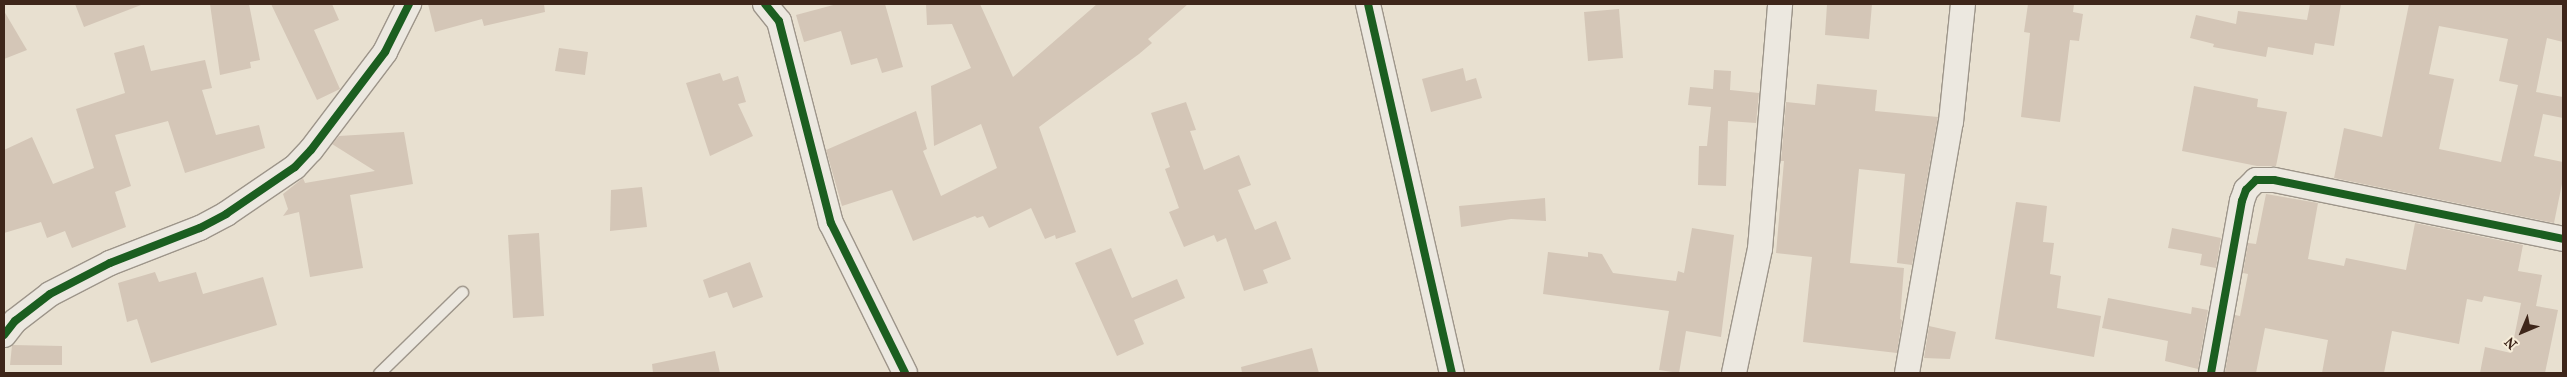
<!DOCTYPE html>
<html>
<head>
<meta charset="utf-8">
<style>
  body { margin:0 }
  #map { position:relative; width:2567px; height:377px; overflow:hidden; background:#e8e0d0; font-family:"IM FELL French Canon",serif }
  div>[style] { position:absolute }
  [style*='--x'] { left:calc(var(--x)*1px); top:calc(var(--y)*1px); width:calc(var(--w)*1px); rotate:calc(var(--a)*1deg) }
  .building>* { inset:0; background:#d4c6b7 }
  .roads { filter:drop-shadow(1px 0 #9d958a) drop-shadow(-1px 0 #9d958a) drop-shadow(0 1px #9d958a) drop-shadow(0 -1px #9d958a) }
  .lane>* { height:11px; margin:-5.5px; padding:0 5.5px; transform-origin:5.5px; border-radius:5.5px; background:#ece8e0 }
  .street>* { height:24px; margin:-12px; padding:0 12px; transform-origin:12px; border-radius:12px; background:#ece8e0 }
  .cycleway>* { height:8px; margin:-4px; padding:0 4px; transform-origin:4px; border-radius:4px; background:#1b5e20 }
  span { translate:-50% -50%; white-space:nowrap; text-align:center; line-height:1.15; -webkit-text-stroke:4px #f7edd9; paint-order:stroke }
  .frame { position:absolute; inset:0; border:5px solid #3e261a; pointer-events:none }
  .north { position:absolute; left:2497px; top:307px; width:50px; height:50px; -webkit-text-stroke:4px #f7edd9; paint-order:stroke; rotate:225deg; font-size:14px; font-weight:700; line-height:20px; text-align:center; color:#3e261a }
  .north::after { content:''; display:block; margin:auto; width:18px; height:22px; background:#3e261a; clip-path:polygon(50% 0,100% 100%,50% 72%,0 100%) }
</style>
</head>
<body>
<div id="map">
  <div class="building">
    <div style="clip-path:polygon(75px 4px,141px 4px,141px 5px,84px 27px)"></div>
    <div style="clip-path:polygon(210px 4px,249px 4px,260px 60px,250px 62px,251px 68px,220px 75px)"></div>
    <div style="clip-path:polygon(271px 4px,332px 4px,339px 20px,314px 30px,340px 89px,317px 100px)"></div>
    <div style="clip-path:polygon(428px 4px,544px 4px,545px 12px,484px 26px,482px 19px,435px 32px)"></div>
    <div style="clip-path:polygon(837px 4px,885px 4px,903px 67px,882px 73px,877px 58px,851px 65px,841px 31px,804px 42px,796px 15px)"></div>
    <div style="clip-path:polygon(926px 4px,980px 4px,1013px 77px,1097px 4px,1188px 4px,1148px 39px,1152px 43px,1139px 54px,1039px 127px,1076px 232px,1056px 239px,1055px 235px,1045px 239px,1031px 208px,989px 228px,983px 216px,977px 218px,975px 216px,913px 241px,892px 190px,842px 206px,826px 150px,916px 111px,927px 149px,923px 151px,941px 196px,997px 168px,981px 124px,934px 146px,931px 86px,971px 68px,952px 24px,927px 25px)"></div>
    <div style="clip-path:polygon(1827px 4px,1872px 4px,1869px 39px,1825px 35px)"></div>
    <div style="clip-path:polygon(2028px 4px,2074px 4px,2073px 12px,2083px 14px,2079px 41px,2070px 40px,2060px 122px,2021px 117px,2030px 33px,2024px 32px)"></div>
    <div style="clip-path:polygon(2310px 4px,2341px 4px,2334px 46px,2315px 43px,2313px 55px,2268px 47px,2266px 57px,2213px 47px,2214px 44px,2190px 38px,2196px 15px,2236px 24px,2238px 11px,2307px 20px)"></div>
    <div style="clip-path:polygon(evenodd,2409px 4px,2563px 4px,2563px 42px,2547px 38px,2536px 92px,2563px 97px,2563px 118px,2543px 114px,2534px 156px,2563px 162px,2563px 179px,2554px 223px,2334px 178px,2344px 128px,2382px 137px,2409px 4px,2439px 26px,2508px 39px,2499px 81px,2518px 85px,2501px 162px,2439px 149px,2454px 79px,2429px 74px,2439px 26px)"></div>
    <div style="clip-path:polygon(1619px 9px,1623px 58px,1588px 61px,1584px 12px)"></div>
    <div style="clip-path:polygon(4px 11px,27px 50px,4px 59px)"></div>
    <div style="clip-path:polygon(144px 45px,151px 71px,205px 60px,212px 88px,202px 90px,216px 135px,259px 125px,265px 148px,185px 173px,168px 121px,115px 135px,131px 186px,115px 192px,126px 227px,72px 248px,65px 231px,47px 238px,41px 222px,4px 233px,4px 150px,32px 137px,53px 184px,94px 168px,76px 109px,125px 93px,114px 53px)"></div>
    <div style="clip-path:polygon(559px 48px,588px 52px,585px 75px,555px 71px)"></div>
    <div style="clip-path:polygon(1463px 68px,1466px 81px,1476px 78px,1482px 98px,1431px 112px,1422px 79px)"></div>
    <div style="clip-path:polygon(1714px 70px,1731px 71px,1730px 90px,1759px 93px,1756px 123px,1728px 121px,1726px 186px,1698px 185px,1699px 146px,1707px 146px,1711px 107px,1688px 105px,1690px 87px,1713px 89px)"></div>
    <div style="clip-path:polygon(720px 73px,723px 81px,738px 76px,746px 102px,738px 104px,753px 136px,710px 156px,686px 83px)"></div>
    <div style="clip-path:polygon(1817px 84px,1877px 90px,1875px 111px,1938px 117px,1912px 265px,1897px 263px,1905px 174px,1859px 169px,1850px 263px,1904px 268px,1900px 319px,1902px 320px,1897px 353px,1803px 342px,1812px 257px,1776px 253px,1784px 161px,1781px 161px,1786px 102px,1815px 105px)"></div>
    <div style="clip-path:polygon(2194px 86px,2258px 99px,2257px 107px,2287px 112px,2276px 166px,2257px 166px,2182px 151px)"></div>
    <div style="clip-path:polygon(1186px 102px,1196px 130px,1190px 131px,1204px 170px,1239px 155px,1251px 185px,1238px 190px,1255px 230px,1276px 221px,1291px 259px,1263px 270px,1268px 283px,1244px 291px,1226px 238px,1217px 242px,1214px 235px,1184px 247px,1169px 212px,1179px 208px,1165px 169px,1170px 167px,1151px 113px)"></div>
    <div style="clip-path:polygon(404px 132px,413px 184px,350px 195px,363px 268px,310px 277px,299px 212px,283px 216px,288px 209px,283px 194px,303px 178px,305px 183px,375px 171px,332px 144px,339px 136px)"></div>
    <div style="clip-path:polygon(642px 187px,647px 227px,610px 231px,611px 190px)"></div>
    <div style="clip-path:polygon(2266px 194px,2318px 203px,2308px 259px,2344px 266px,2346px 258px,2406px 270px,2415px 223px,2523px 245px,2518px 271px,2542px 275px,2536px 306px,2558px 310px,2545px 373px,2480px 373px,2485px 347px,2511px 353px,2521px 303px,2484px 296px,2482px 302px,2467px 299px,2459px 344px,2392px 331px,2384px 373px,2322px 373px,2328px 340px,2265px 328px,2256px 373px,2225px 372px,2235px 315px,2240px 316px,2248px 274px,2243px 273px,2248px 243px,2256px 244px)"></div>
    <div style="clip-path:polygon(1545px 198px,1546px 221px,1511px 219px,1461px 227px,1459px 206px)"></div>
    <div style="clip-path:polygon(2016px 202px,2047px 206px,2043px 242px,2054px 243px,2050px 274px,2061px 276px,2057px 308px,2101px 316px,2094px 357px,1995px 339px)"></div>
    <div style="clip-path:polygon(1692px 228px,1734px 235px,1721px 337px,1686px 331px,1679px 373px,1659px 370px,1669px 311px,1543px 294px,1548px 252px,1588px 257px,1588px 252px,1602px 254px,1613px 273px,1676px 281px,1678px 271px,1684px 273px)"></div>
    <div style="clip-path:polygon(2172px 228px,2221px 238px,2216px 268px,2200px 265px,2202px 254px,2168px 248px)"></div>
    <div style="clip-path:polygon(539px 233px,544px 316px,513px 318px,508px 235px)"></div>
    <div style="clip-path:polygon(1111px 248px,1132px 298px,1177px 279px,1185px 298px,1134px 320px,1144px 344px,1117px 356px,1075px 263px)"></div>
    <div style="clip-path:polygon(750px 262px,763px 297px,733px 308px,727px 292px,709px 298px,703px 280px)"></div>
    <div style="clip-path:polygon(155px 272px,159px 282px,196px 272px,203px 294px,263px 277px,277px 325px,151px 363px,137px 319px,127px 322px,118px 283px)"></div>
    <div style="clip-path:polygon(2108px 298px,2191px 314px,2192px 307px,2208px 310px,2198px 369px,2165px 361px,2168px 341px,2102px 328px)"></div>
    <div style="clip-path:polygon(1929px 326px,1956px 332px,1950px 359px,1924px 358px)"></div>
    <div style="clip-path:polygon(62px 346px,62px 365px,10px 365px,12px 345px)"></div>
    <div style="clip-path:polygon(1312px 348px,1319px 373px,1242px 373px,1241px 367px)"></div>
    <div style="clip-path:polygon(715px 351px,720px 373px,653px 373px,652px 364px)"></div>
  </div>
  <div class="roads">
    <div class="lane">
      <div style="--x:379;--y:373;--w:116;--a:-44.3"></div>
    </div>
    <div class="street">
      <div style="--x:765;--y:4;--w:22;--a:51"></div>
      <div style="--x:779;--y:21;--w:209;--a:75.6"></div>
      <div style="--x:831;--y:223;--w:167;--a:63.7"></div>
      <div style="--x:1368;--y:4;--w:378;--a:77.2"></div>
      <div style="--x:4;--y:335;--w:18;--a:-52"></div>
      <div style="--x:15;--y:321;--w:44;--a:-37.6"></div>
      <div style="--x:50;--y:294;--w:68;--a:-27.3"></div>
      <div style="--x:110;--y:263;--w:97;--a:-21.3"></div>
      <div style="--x:200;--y:228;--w:30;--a:-28"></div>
      <div style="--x:226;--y:214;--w:83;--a:-34.3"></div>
      <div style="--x:295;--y:167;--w:23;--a:-47"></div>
      <div style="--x:311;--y:150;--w:123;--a:-52.9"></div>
      <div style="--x:385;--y:52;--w:54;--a:-63.4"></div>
      <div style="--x:1734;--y:373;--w:127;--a:-78.2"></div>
      <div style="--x:1760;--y:249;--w:246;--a:-85.3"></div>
      <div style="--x:1907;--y:373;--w:255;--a:-80.1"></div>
      <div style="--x:1951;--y:122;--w:119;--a:-84.2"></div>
      <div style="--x:2211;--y:373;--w:175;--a:-79.8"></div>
      <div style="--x:2242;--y:201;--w:12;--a:-70"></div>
      <div style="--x:2246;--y:190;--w:14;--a:-45"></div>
      <div style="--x:2256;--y:180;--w:18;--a:0"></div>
      <div style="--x:2274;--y:180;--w:295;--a:11.5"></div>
    </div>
  </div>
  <div class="cycleway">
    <div style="--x:765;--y:4;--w:22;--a:51"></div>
    <div style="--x:779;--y:21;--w:209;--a:75.6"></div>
    <div style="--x:831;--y:223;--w:167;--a:63.7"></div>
    <div style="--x:1368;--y:4;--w:378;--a:77.2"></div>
    <div style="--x:4;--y:335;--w:18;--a:-52"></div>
    <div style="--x:15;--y:321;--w:44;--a:-37.6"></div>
    <div style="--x:50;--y:294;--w:68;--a:-27.3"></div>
    <div style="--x:110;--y:263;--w:97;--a:-21.3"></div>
    <div style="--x:200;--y:228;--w:30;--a:-28"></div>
    <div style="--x:226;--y:214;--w:83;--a:-34.3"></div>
    <div style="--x:295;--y:167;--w:23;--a:-47"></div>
    <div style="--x:311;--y:150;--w:123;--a:-52.9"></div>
    <div style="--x:385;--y:52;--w:54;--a:-63.4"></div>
    <div style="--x:2211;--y:373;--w:175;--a:-79.8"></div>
    <div style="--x:2242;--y:201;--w:12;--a:-70"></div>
    <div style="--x:2246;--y:190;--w:14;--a:-45"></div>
    <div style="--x:2256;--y:180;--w:18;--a:0"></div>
    <div style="--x:2274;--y:180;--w:295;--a:11.5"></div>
  </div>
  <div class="frame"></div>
  <div class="north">N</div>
</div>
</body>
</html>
